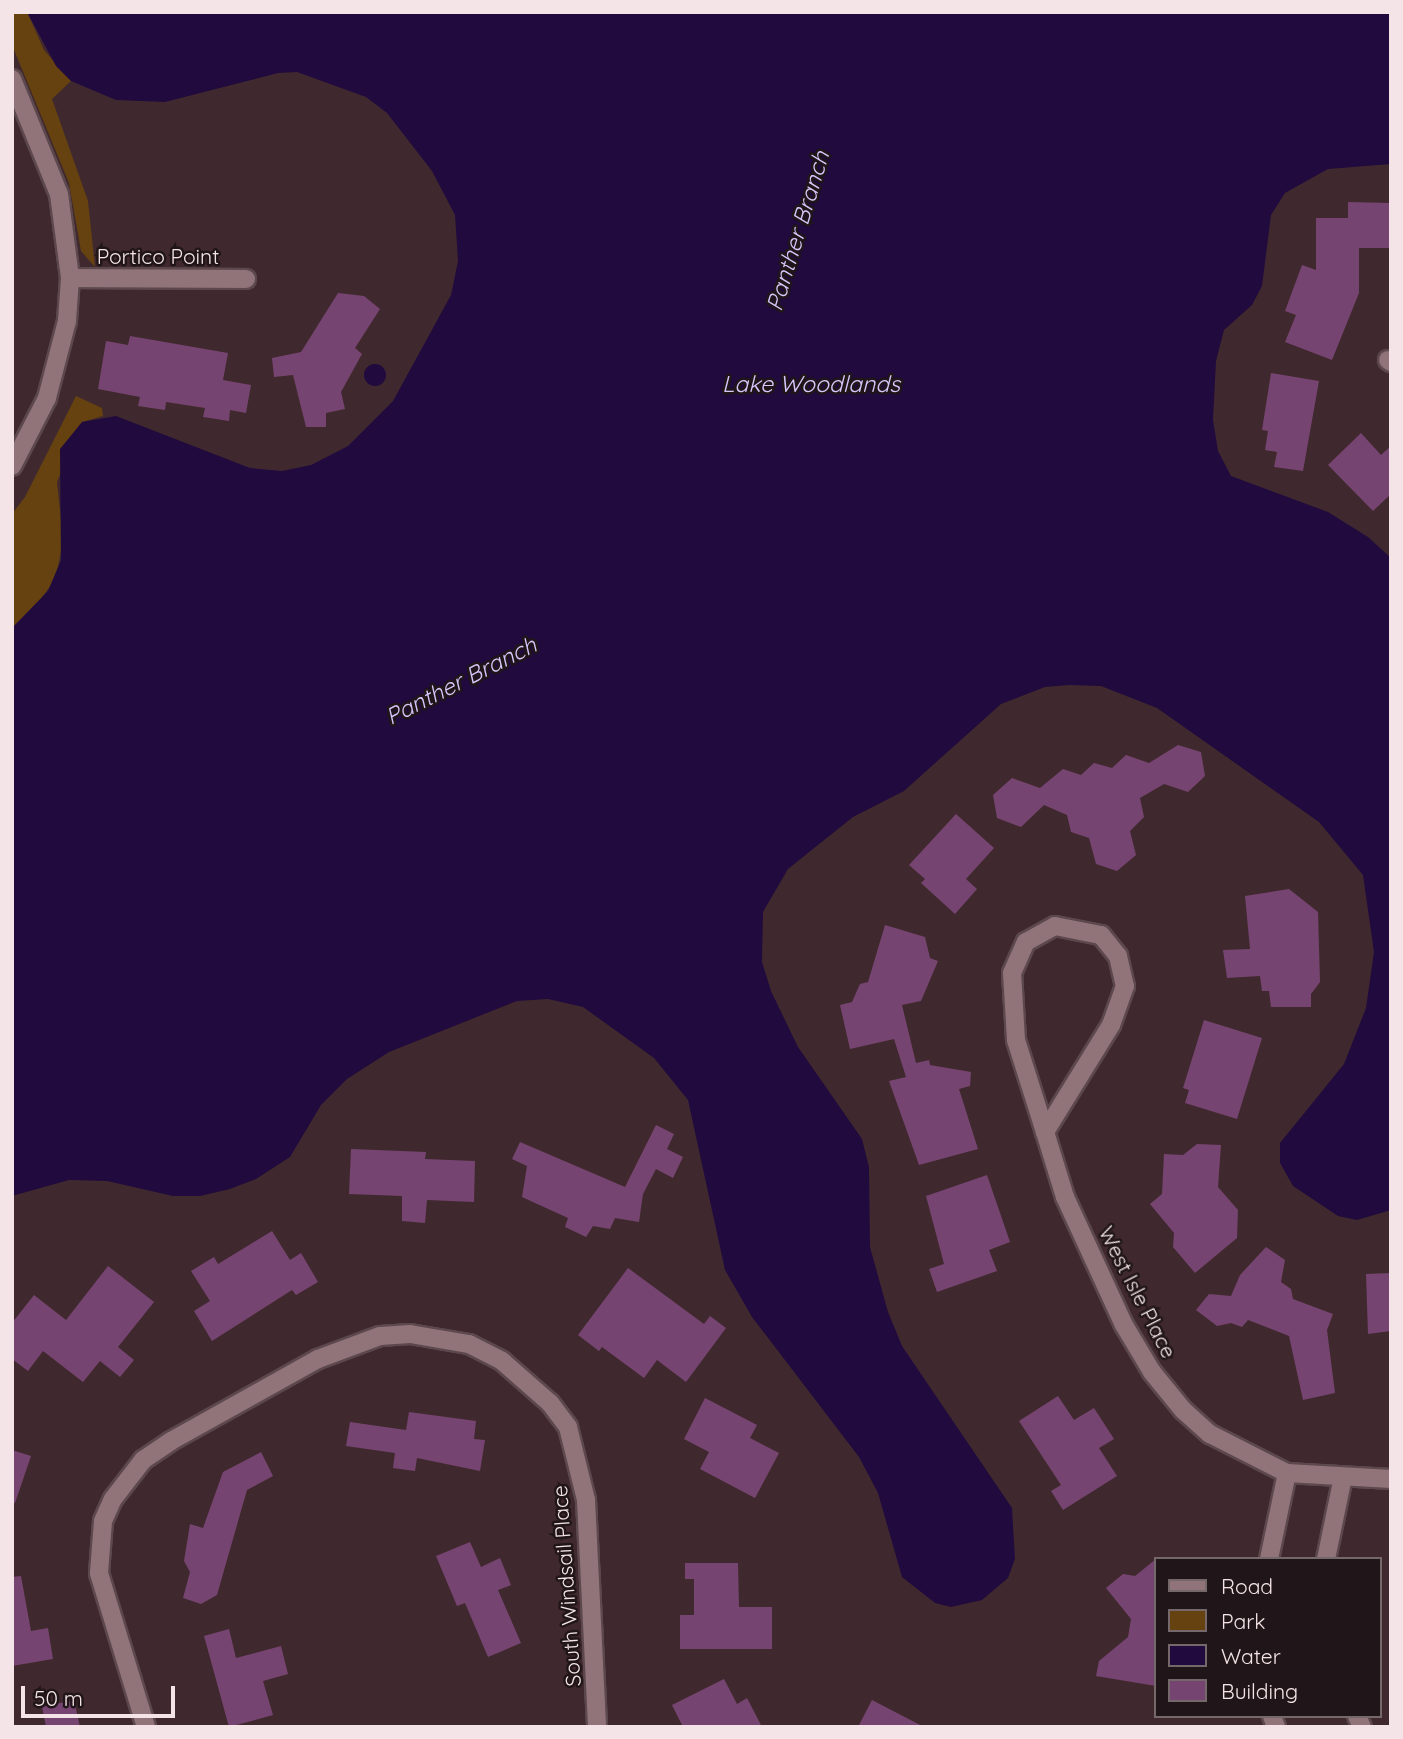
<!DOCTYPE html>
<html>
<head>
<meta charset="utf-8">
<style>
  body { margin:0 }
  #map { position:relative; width:1403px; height:1739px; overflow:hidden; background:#40292e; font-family:Quicksand,sans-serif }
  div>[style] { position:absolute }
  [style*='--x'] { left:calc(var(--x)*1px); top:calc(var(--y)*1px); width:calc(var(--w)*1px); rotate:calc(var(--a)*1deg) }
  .green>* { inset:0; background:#654210 }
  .water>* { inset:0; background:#200a3e }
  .round { border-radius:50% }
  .building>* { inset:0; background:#764471 }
  .roads { filter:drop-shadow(2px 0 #5c484d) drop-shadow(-2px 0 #5c484d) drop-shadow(0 2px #5c484d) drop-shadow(0 -2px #5c484d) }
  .minor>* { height:18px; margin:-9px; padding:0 9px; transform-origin:9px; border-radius:9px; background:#90747a }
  span { translate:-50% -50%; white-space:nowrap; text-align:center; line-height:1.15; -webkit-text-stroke:5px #201518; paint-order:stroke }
  .street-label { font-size:21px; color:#f4e4e7 }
  .water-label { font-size:23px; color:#d6c8fd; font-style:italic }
  .frame { position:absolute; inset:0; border:14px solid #f4e4e7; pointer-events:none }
  .legend { position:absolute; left:1154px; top:1557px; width:228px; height:161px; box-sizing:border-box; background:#201518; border:2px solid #75686b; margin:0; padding:9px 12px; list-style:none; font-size:21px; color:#f4e4e7 }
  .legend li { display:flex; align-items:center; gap:14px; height:35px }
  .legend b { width:35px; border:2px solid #75686b }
  .scale { position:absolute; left:21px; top:1686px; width:154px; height:32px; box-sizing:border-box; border:4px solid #f4e4e7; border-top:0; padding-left:9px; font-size:21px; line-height:24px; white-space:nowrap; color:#f4e4e7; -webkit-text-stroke:5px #201518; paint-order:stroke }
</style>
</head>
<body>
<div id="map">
  <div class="green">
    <div style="clip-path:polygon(12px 12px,27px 12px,44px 50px,71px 81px,52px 99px,88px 201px,95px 267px,81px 251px,69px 183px,12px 45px)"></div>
    <div style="clip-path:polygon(76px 396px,102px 408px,103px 416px,82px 422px,57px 482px,63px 539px,56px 578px,32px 611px,12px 628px,12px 514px,25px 497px)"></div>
  </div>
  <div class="water">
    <div style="clip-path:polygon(27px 12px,1391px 12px,1391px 164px,1328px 169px,1285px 193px,1271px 215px,1262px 286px,1252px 305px,1224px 330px,1216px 361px,1213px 420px,1218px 451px,1231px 476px,1328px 512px,1368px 537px,1391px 558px,1391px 1210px,1357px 1220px,1338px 1216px,1293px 1186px,1280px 1163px,1280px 1143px,1344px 1064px,1366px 1008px,1374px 952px,1363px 875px,1319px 822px,1157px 708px,1101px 686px,1069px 685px,1045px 687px,1001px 704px,904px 791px,853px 817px,788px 869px,763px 912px,762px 962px,771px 991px,798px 1047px,862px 1139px,869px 1167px,870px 1247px,888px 1312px,902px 1346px,1012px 1508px,1015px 1559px,1008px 1578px,982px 1600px,951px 1607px,935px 1603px,902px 1577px,878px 1493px,859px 1457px,752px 1317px,725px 1270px,688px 1100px,654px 1058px,583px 1007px,548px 999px,517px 1001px,389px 1052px,347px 1079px,321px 1105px,290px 1157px,256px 1179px,230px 1189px,200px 1196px,173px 1196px,107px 1181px,69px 1180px,12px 1196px,12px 628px,48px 591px,61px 560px,60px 449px,82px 422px,116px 416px,250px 468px,282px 471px,311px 465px,348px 446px,393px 401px,451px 295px,458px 261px,455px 215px,432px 171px,387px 113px,366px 97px,297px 72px,278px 73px,165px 102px,116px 100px,71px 81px,56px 66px)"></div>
    <div class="round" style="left:364px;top:364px;width:22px;height:22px"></div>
  </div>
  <div class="building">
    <div style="clip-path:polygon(1348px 202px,1391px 203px,1391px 248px,1359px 248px,1359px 293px,1332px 360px,1285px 342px,1296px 315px,1285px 311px,1302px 265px,1316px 270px,1316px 218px,1348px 218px)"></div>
    <div style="clip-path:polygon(338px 293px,364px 296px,380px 309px,355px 348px,362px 354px,341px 392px,345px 409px,326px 413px,326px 427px,306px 427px,293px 375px,274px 377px,272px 358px,301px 352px)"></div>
    <div style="clip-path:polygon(130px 336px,228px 353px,223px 380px,251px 385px,246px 413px,230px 410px,229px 421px,203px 417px,205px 408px,166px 402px,165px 410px,138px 406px,140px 397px,98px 389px,106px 341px,128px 345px)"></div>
    <div style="clip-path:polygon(1271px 373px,1319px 381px,1303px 471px,1274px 467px,1277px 452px,1265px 450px,1268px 431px,1262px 430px)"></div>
    <div style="clip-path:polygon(1361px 433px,1381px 455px,1391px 446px,1391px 494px,1373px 511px,1328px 465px)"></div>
    <div style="clip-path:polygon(1178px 745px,1201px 752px,1205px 776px,1188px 792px,1164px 784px,1140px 798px,1144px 817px,1130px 831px,1136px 855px,1117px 871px,1096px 864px,1089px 838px,1071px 832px,1067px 815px,1044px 805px,1021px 827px,997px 818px,993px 795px,1012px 778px,1040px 788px,1063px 769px,1081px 775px,1094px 763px,1112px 768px,1126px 755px,1149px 763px)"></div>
    <div style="clip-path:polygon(956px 814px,994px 848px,966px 879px,977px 889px,955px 914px,921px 883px,925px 879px,909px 865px)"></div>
    <div style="clip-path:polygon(1289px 889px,1318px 912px,1320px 982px,1311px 994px,1311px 1007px,1271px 1007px,1269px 991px,1262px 991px,1260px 976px,1227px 978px,1223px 950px,1250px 949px,1245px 896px)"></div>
    <div style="clip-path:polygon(885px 925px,925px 937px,930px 958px,938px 961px,921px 1001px,902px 1005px,916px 1063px,929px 1060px,930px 1065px,971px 1072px,970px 1086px,959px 1089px,978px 1149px,919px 1165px,889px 1081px,906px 1077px,894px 1039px,850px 1049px,840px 1005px,852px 1002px,860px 984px,868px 982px)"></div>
    <div style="clip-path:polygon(1204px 1020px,1262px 1038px,1237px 1119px,1185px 1103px,1189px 1090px,1183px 1088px)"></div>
    <div style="clip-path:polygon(656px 1125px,674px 1134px,667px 1149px,683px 1157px,673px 1178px,656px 1169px,643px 1194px,639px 1222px,615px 1218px,610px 1229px,593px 1226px,586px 1237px,565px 1227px,568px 1218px,522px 1197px,527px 1166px,512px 1159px,520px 1142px,625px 1187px)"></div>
    <div style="clip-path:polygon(1197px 1144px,1221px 1145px,1218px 1187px,1238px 1210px,1237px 1238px,1195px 1273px,1173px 1247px,1174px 1233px,1150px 1204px,1162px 1194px,1164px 1154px,1183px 1155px)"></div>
    <div style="clip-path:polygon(351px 1149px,426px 1152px,425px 1159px,475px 1161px,474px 1202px,427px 1200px,425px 1223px,402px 1221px,402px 1196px,349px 1194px)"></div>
    <div style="clip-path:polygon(987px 1175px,1010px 1242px,989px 1250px,997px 1271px,937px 1292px,929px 1269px,944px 1264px,926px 1196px)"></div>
    <div style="clip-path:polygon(272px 1231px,290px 1260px,301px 1253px,318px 1282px,296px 1295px,292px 1290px,212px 1341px,194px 1311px,210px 1301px,191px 1271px,214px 1257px,218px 1264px)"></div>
    <div style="clip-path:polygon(1266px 1247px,1285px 1260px,1281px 1282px,1291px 1289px,1293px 1299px,1333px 1314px,1327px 1330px,1335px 1393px,1303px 1400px,1289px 1336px,1248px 1320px,1242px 1327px,1231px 1323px,1217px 1326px,1196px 1310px,1209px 1294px,1231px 1296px,1240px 1275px)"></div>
    <div style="clip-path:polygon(108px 1266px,154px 1302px,118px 1347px,134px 1360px,120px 1377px,100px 1361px,83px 1382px,43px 1351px,28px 1371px,12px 1359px,12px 1323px,34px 1295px,66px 1320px)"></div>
    <div style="clip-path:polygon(628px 1268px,704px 1324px,710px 1316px,726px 1328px,686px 1382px,657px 1360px,644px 1378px,602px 1347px,599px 1351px,578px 1335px)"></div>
    <div style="clip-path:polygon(1391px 1273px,1391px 1331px,1368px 1334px,1366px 1274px)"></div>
    <div style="clip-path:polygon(1058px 1396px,1074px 1420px,1094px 1408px,1114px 1439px,1099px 1448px,1117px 1476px,1063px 1510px,1051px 1491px,1061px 1485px,1019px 1421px)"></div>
    <div style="clip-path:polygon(705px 1398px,757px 1425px,750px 1438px,779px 1453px,755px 1498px,700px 1469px,709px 1452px,684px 1439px)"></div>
    <div style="clip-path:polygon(409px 1412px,476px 1421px,474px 1439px,485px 1440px,480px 1471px,417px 1458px,415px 1471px,393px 1468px,395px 1453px,346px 1446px,350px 1422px,406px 1430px)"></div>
    <div style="clip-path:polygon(12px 1450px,31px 1456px,15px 1503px,12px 1502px)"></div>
    <div style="clip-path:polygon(261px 1452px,273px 1476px,247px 1490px,217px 1595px,201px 1604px,183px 1598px,190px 1572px,184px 1561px,190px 1524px,203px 1528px,223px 1472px)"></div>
    <div style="clip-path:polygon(470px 1542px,481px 1567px,500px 1558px,511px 1585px,498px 1590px,521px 1643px,488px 1657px,465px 1603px,457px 1606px,436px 1556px)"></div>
    <div style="clip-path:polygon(1156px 1559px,1156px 1686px,1096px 1676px,1099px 1661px,1128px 1637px,1131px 1619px,1106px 1588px,1123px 1574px,1135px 1576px)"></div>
    <div style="clip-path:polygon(685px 1563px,738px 1563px,739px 1607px,772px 1607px,772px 1649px,680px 1649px,680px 1615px,694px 1615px,694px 1579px,685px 1579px)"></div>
    <div style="clip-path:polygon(21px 1576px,31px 1631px,48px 1628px,53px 1659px,12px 1666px,12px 1577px)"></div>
    <div style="clip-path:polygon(229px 1629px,236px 1658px,281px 1646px,288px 1674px,263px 1681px,273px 1715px,229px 1727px,204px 1636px)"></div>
    <div style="clip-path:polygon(724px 1679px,737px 1704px,747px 1698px,762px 1727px,683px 1727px,672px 1705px)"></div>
    <div style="clip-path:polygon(74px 1700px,80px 1727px,46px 1727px,42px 1707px)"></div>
    <div style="clip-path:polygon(872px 1700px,924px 1727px,858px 1727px)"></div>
  </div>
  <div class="roads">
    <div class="minor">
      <div style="--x:12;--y:79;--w:124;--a:67.8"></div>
      <div style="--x:59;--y:194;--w:85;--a:82.5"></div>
      <div style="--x:70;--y:278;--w:43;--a:94"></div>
      <div style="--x:67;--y:321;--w:80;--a:104.6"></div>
      <div style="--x:47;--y:398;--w:76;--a:117.2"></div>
      <div style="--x:70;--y:278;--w:176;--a:0.3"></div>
      <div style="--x:1388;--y:360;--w:4;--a:34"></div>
      <div style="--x:1055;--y:926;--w:47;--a:11.1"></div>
      <div style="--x:1101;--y:935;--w:27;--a:51"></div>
      <div style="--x:1118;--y:956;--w:31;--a:77"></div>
      <div style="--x:1125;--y:986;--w:41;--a:109.7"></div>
      <div style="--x:1111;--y:1025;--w:126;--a:121.7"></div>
      <div style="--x:1045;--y:1132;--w:96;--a:-107.5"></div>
      <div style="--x:1016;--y:1040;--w:67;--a:-93.4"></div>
      <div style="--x:1012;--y:973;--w:34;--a:-66"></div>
      <div style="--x:1026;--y:942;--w:33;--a:-29"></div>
      <div style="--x:1045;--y:1132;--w:68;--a:72.9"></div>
      <div style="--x:1065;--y:1197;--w:141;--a:65.3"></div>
      <div style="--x:1124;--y:1325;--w:55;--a:59.2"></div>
      <div style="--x:1152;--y:1372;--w:49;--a:50.8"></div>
      <div style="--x:1183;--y:1410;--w:36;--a:42"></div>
      <div style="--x:1210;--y:1434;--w:86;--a:26.9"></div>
      <div style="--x:1287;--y:1473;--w:104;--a:3.3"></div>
      <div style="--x:1269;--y:1559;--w:88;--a:-78.2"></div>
      <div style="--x:1326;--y:1559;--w:84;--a:-78.3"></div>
      <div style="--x:1272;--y:1716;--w:12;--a:70"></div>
      <div style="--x:1357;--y:1716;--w:12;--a:66"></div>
      <div style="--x:146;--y:1727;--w:161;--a:-107"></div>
      <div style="--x:99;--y:1573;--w:52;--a:-85.6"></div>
      <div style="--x:103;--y:1521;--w:24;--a:-66"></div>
      <div style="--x:113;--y:1499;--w:49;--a:-52.4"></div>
      <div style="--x:143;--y:1460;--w:34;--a:-34"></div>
      <div style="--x:171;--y:1441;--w:168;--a:-29.2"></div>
      <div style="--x:318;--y:1359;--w:66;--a:-20.4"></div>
      <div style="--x:380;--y:1336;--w:30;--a:-4"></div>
      <div style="--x:410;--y:1334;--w:60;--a:9.6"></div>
      <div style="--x:469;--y:1344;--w:37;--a:27"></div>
      <div style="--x:502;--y:1361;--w:64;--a:41.2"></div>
      <div style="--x:550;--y:1403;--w:30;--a:53"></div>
      <div style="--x:568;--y:1427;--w:75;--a:76.1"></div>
      <div style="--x:586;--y:1500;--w:227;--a:87.2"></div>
    </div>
  </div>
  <div class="street-label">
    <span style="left:158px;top:256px">Portico Point</span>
    <span style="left:1138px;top:1292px;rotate:63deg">West Isle Place</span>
    <span style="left:566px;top:1586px;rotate:-94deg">South Windsail Place</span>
  </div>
  <div class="water-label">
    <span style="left:798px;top:231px;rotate:-73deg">Panther Branch</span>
    <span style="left:811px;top:384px">Lake Woodlands</span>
    <span style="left:461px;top:681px;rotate:-27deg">Panther Branch</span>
  </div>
  <div class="frame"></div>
  <ul class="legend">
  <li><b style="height:9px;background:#90747a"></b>Road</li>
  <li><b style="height:19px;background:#654210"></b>Park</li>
  <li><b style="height:19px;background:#200a3e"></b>Water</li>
  <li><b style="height:19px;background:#764471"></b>Building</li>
  </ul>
  <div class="scale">50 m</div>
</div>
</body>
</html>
